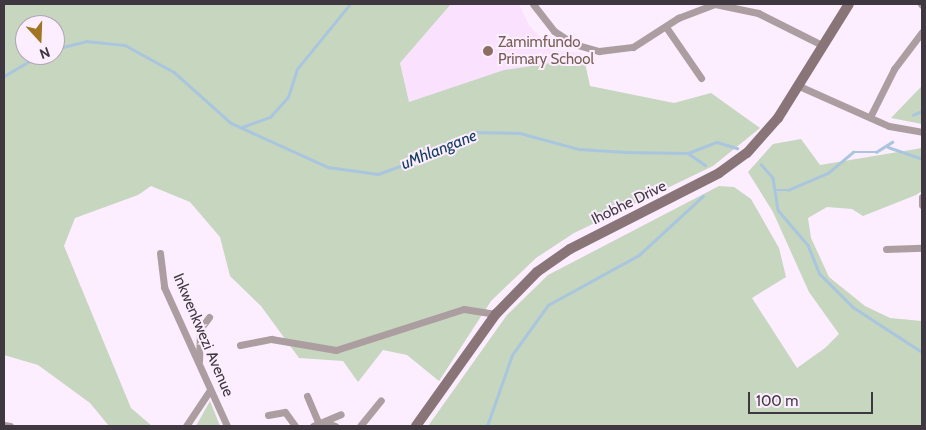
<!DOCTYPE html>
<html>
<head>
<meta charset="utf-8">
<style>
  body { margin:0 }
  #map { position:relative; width:926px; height:430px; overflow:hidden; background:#fcedff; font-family:Cabin,sans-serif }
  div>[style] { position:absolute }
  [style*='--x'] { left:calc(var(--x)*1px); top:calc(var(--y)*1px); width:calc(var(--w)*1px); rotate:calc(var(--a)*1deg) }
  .built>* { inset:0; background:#fae2ff }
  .green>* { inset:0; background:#c6d6bf }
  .stream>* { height:2.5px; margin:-1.25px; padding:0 1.25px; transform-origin:1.25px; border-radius:1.25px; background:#aac6df }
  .street>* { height:7px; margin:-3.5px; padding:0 3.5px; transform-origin:3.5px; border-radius:3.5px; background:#ac9ea0 }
  .secondary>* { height:10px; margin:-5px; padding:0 5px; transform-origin:5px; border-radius:5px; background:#897578 }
  .dots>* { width:14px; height:14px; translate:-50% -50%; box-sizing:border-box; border:2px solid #fcedff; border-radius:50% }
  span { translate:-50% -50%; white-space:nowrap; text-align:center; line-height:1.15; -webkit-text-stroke:4px #fcedff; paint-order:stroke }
  .education-label { font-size:15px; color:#785e54 }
  .left { translate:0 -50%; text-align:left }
  .street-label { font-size:15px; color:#403841 }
  .water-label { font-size:16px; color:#113d60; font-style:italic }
  .frame { position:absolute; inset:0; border:5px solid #403841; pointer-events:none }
  .north { position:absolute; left:15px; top:15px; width:50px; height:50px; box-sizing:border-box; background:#fcedff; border:1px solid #b1a5b3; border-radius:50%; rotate:160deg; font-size:14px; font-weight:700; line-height:20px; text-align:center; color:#403841 }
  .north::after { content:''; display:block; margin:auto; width:18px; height:22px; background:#9f7524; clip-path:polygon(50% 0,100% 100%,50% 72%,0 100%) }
  .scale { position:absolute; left:748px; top:392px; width:125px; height:22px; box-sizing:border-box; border:2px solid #403841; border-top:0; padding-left:6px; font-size:15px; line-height:18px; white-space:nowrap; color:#403841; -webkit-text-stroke:4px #fcedff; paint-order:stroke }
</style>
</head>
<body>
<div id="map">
  <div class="built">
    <div style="clip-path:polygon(451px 4px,519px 4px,529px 25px,551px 50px,581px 53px,584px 58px,504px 70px,409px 102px,400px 63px)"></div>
  </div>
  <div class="green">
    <div style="clip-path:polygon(evenodd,4px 4px,451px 4px,400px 63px,409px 102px,504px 70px,584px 58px,590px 86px,674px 103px,711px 93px,760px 128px,713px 166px,574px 233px,536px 258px,491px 301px,439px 381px,407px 355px,383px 350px,358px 382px,343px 361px,299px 358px,261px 306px,230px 276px,220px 237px,190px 202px,151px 186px,138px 195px,75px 218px,64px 246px,131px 408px,152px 426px,109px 426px,90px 403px,38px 365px,4px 355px,4px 4px,25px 25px,55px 25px,55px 55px,25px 55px,25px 25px)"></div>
    <div style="clip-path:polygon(922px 86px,922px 124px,891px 118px,916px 92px)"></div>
    <div style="clip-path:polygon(801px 139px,820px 165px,922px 148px,922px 191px,916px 195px,863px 216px,852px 209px,827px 207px,808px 218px,811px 238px,829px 277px,865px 306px,890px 318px,922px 321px,922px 426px,428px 426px,507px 315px,548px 275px,719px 186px,734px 187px,751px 199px,779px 248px,786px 277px,752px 298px,797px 368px,825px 348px,839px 334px,809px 292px,773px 212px,748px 172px,773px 144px)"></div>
    <div style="clip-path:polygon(210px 401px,220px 426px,196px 426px)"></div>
  </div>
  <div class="stream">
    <div style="--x:55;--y:49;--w:32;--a:-14"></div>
    <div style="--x:86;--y:41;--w:39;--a:6"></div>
    <div style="--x:125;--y:45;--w:56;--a:28.9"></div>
    <div style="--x:174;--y:72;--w:76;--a:41.8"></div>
    <div style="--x:231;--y:123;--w:107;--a:24.4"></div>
    <div style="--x:328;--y:167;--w:50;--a:8"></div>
    <div style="--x:378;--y:174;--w:73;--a:-19.9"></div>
    <div style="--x:447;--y:149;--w:33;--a:-31"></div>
    <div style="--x:475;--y:132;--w:45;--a:1.3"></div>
    <div style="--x:520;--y:133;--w:61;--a:15.2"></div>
    <div style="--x:579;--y:149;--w:47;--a:3.7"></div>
    <div style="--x:626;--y:152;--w:62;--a:0.9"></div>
    <div style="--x:688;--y:153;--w:31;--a:-21"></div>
    <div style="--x:717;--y:142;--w:21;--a:17"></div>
    <div style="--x:4;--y:76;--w:42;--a:-30.3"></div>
    <div style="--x:913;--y:115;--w:10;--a:-24"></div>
    <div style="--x:242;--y:127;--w:30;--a:-20"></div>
    <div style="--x:270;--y:117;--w:27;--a:-48"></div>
    <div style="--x:288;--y:97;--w:29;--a:-72"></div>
    <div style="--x:297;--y:69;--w:84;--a:-50.8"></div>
    <div style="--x:888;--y:147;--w:36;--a:19"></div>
    <div style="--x:688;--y:153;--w:21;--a:35"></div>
    <div style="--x:761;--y:164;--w:18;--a:49"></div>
    <div style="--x:773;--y:178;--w:32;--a:81"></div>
    <div style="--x:778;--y:210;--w:46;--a:49.4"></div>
    <div style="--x:808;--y:245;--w:31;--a:68"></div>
    <div style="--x:820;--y:274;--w:47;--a:45"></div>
    <div style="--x:853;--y:307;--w:82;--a:33.1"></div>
    <div style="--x:777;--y:190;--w:11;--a:0"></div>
    <div style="--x:788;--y:190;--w:43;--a:-23"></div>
    <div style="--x:828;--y:173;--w:33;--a:-40"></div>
    <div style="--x:853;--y:152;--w:23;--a:0"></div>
    <div style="--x:876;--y:152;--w:19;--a:-32"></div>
    <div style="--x:487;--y:426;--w:75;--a:-70.6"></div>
    <div style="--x:512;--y:355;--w:62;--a:-54.2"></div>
    <div style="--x:548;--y:305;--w:104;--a:-28.8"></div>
    <div style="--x:639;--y:255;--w:87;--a:-42.7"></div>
  </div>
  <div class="street">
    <div style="--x:533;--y:4;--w:34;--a:52"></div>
    <div style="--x:554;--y:31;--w:24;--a:33"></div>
    <div style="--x:574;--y:44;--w:26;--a:16"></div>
    <div style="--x:599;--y:51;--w:34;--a:-7"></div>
    <div style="--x:633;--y:47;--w:54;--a:-32.8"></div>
    <div style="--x:678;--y:18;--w:40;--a:-21"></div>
    <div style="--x:715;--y:4;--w:44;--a:11.8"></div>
    <div style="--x:758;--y:13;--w:69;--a:26.6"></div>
    <div style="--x:921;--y:4;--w:1;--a:45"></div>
    <div style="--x:666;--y:27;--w:62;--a:55.5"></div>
    <div style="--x:799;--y:86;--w:98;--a:24"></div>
    <div style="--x:889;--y:126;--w:34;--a:10"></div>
    <div style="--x:870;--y:117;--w:54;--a:-63.4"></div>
    <div style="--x:894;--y:69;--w:46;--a:-52.9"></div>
    <div style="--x:922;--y:197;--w:8;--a:90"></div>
    <div style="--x:886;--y:249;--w:36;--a:-2"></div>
    <div style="--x:160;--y:253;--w:34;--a:83"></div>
    <div style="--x:164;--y:287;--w:153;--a:65.6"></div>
    <div style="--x:240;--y:345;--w:32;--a:-11"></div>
    <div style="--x:271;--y:339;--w:66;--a:9.6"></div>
    <div style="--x:336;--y:350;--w:134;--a:-17.8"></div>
    <div style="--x:464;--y:309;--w:32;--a:9"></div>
    <div style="--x:199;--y:361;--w:32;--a:-88"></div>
    <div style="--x:200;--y:329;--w:15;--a:-53"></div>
    <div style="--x:307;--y:396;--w:30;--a:67"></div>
    <div style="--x:268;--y:415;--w:17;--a:-10"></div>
    <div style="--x:285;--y:412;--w:17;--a:54"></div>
    <div style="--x:324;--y:422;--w:12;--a:20"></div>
    <div style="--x:4;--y:425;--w:6;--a:9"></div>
    <div style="--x:186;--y:426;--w:43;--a:-56.3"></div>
    <div style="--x:313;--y:426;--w:30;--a:-23"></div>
    <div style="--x:360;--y:426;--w:33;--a:-51"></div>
  </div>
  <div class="secondary">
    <div style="--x:416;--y:426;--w:138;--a:-54.5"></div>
    <div style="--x:496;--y:314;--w:59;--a:-45.7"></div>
    <div style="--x:537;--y:272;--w:40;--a:-34.9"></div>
    <div style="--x:570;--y:249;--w:167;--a:-27"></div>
    <div style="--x:719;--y:173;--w:34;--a:-36"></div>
    <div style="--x:747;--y:153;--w:47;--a:-48.5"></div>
    <div style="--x:778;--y:118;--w:134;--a:-58.1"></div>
  </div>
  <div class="dots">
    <div style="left:488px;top:51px;background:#8d6e63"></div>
  </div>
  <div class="education-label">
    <span class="left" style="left:498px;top:51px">Zamimfundo<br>Primary School</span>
  </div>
  <div class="street-label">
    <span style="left:629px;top:203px;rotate:-26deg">Ihobhe Drive</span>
    <span style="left:203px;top:335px;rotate:67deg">Inkwenkwezi Avenue</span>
  </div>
  <div class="water-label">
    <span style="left:439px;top:150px;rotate:-22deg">uMhlangane</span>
  </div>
  <div class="frame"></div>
  <div class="north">N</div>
  <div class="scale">100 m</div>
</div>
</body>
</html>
